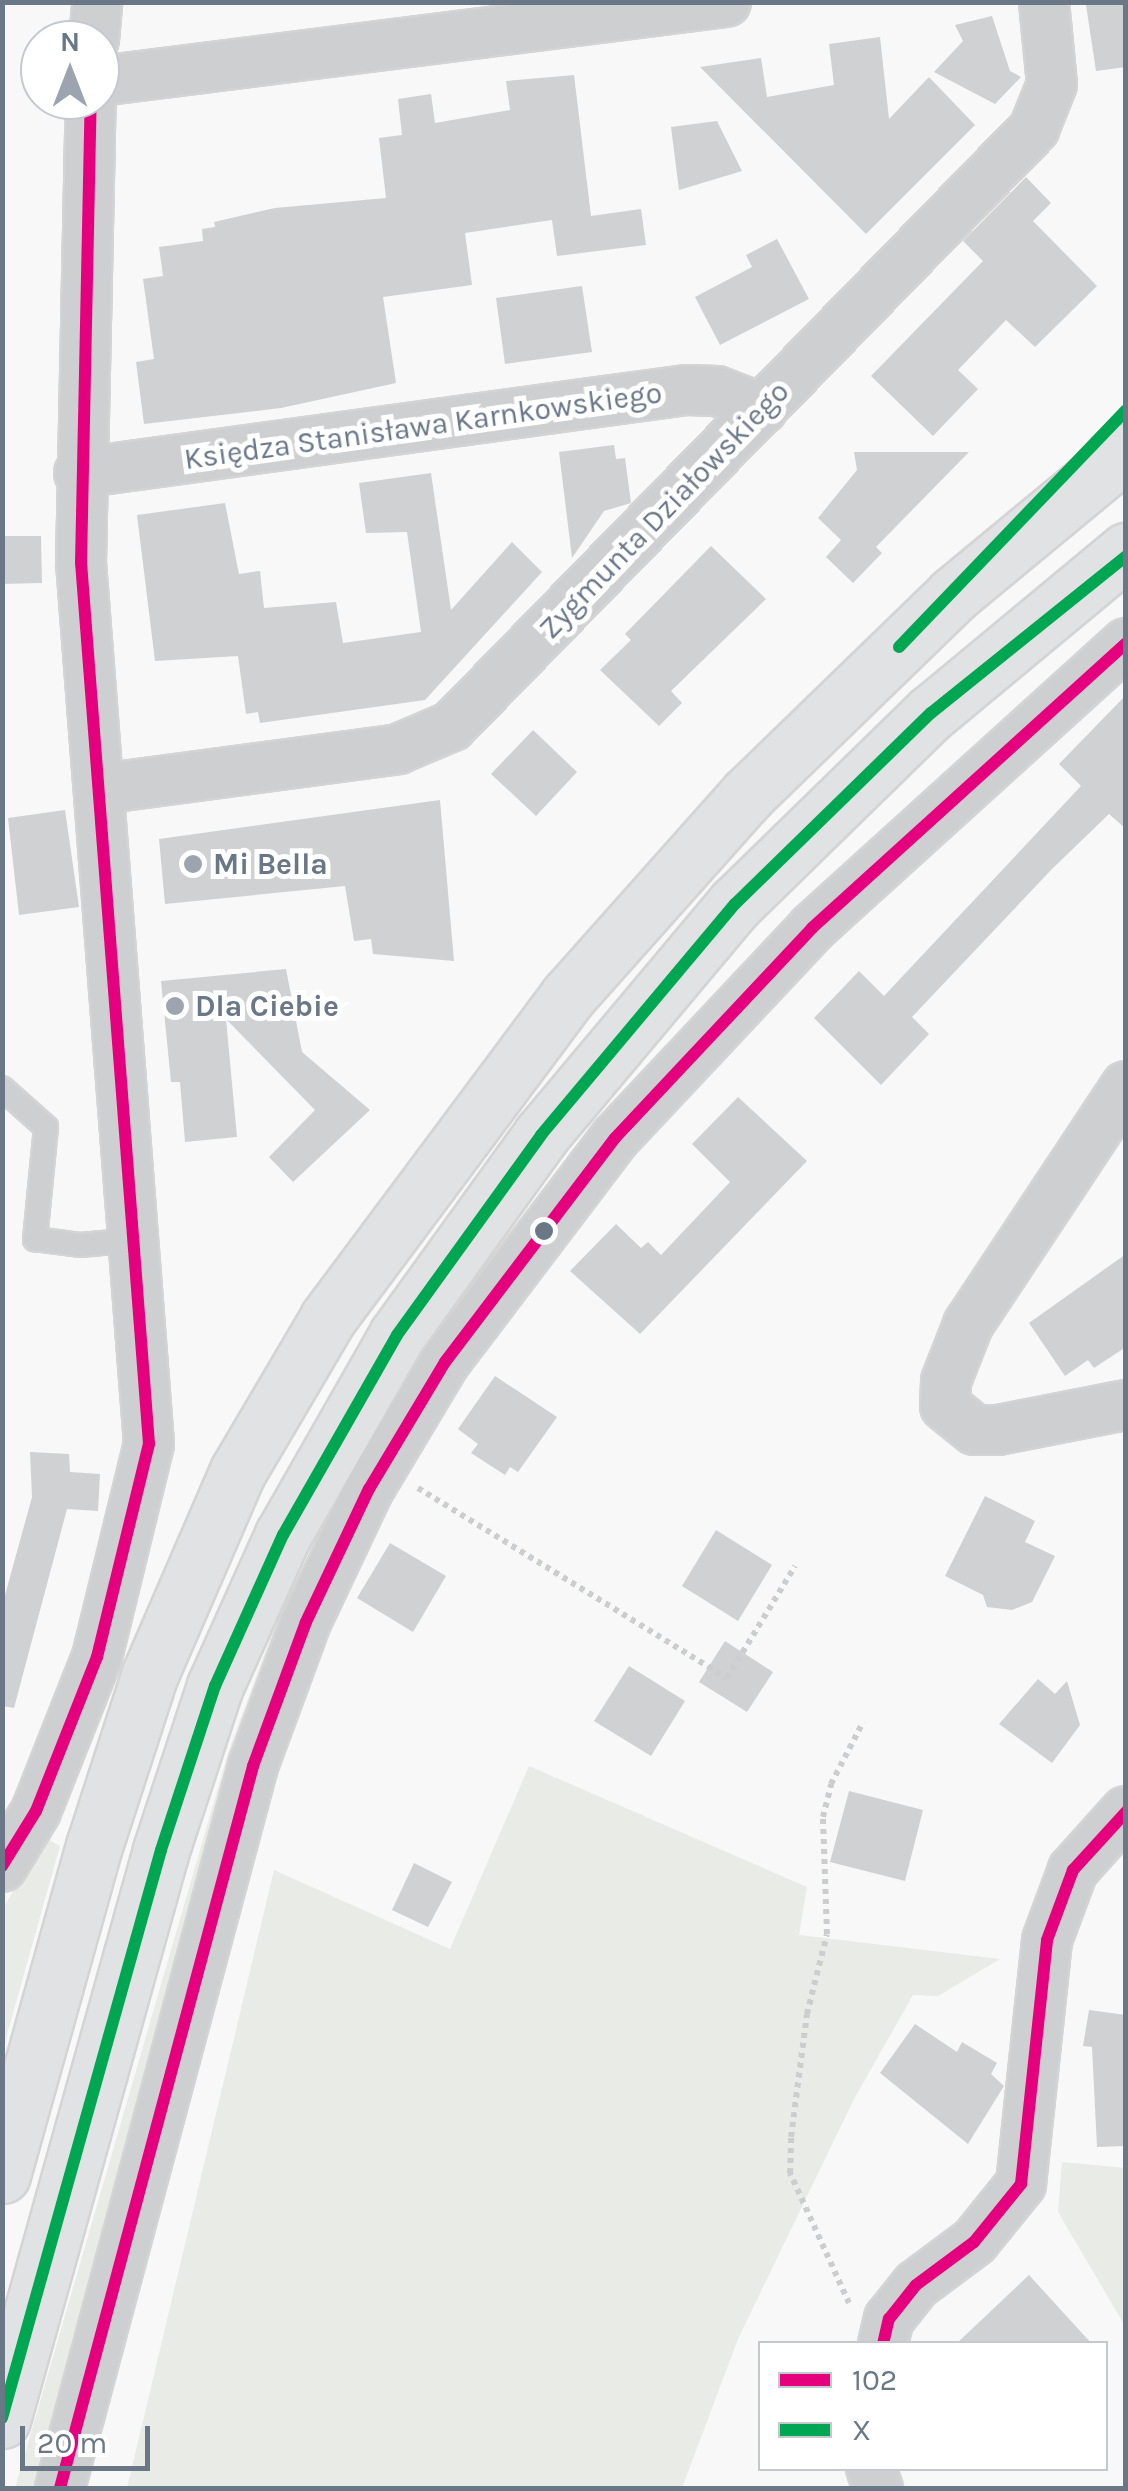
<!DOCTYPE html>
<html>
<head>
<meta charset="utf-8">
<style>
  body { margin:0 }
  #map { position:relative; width:1128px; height:2491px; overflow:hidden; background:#f8f8f8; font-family:Karla,sans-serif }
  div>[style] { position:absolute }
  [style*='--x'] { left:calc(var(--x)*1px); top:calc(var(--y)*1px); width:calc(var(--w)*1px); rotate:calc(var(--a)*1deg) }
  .green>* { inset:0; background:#e8ebe6 }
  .building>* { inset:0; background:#cfd1d2 }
  .path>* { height:6px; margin-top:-3px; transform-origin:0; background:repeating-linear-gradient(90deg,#cccdce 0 5px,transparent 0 10px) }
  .roads { filter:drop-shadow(2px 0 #d4d4d5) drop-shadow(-2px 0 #d4d4d5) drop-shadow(0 2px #d4d4d5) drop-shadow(0 -2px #d4d4d5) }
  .lane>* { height:22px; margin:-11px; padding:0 11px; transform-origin:11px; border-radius:11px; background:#cecfd1 }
  .street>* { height:48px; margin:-24px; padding:0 24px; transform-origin:24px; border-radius:24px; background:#cecfd1 }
  .highway>* { height:55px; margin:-27.5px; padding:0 27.5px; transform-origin:27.5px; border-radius:27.5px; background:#e1e2e3 }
  .bus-1>* { height:12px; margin:-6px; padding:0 6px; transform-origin:6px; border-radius:6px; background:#e5007d }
  .bus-2>* { height:12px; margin:-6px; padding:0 6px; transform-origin:6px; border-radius:6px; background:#00a651 }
  .dots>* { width:28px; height:28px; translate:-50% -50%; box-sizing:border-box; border:5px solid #fff; border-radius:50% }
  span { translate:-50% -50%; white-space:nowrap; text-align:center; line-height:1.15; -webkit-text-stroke:10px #fff; paint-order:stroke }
  .street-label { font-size:30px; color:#697787 }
  .poi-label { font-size:30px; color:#697787; font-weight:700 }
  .left { translate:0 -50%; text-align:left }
  .frame { position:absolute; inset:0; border:5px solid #697787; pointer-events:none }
  .legend { position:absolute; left:758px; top:2341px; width:350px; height:130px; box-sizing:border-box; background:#fff; border:2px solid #c3c9cf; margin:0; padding:12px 18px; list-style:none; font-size:30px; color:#697787 }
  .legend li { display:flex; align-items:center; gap:20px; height:50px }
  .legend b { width:50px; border:2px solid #c3c9cf }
  .north { position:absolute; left:20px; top:20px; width:100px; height:100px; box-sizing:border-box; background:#fff; border:2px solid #c3c9cf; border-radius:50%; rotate:0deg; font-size:28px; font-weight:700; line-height:40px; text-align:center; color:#697787 }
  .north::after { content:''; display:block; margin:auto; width:35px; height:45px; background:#9ba4af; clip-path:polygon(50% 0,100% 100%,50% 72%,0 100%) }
  .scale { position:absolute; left:20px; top:2426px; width:130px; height:45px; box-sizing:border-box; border:5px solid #697787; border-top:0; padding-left:12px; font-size:30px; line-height:35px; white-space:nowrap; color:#697787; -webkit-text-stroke:8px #fff; paint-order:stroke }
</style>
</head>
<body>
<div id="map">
  <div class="green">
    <div style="clip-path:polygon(337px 1502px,105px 2231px,35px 2488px,15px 2488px,229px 1750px,277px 1620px)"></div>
    <div style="clip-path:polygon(529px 1766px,807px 1887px,799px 1935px,1000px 1959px,938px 1996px,913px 1995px,854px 2099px,738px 2339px,682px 2488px,127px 2488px,274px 1870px,450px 1949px)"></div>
    <div style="clip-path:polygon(45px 1838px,60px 1846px,3px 2049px,3px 1908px)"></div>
    <div style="clip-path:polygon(1062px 2162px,1125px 2168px,1125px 2326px,1058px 2212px)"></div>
  </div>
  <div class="building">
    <div style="clip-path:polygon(1126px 2px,1126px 67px,1096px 71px,1086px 5px)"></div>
    <div style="clip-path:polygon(992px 16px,1010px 71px,1021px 77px,995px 104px,934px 72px,963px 41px,955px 25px)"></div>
    <div style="clip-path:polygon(880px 37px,889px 119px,929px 77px,975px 125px,866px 234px,700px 67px,761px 58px,767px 97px,834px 85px,829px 44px)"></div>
    <div style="clip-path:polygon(574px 75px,591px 216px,641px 209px,646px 245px,557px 256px,552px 220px,465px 233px,472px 285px,383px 297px,396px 383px,281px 408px,144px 424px,136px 362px,154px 359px,143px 279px,163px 276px,159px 247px,203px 241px,202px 229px,215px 227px,214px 222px,275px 208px,386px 198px,379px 138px,402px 135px,398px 99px,431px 94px,435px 123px,510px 110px,506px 81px)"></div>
    <div style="clip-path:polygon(717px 121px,742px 171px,679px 190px,671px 127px)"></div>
    <div style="clip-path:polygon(1026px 177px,1051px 203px,1033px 221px,1097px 286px,1035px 347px,1006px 320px,958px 370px,978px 389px,933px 436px,871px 376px,983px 261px,963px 241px)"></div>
    <div style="clip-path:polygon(777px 239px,809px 299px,720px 345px,695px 297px,752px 267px,746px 255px)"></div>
    <div style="clip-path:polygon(582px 286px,592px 352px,505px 364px,496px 298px)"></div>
    <div style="clip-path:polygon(614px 445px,616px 459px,625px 458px,631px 503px,604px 511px,572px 558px,559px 452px)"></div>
    <div style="clip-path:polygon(854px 452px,969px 452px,876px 547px,882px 553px,853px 583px,826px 557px,841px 540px,818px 518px,857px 470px)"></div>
    <div style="clip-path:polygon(431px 473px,451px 610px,512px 542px,542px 572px,425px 700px,260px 723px,258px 712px,246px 714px,238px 656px,155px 661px,137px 515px,225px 503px,239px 574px,260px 571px,264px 608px,336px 602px,343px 643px,421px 632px,407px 532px,366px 533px,359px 483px)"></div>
    <div style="clip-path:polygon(2px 536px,41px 536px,42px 583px,2px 584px)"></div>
    <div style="clip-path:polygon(711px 546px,766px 599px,671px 691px,682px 703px,659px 726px,600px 670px,631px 640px,625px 634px)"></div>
    <div style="clip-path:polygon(1126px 695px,1126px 829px,1109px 814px,1051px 870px,912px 1017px,929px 1034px,881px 1085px,814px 1018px,859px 971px,884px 996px,1081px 786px,1059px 764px)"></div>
    <div style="clip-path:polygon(533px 730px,577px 772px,536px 816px,491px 774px)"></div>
    <div style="clip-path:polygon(440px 800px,454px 961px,373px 954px,371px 939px,354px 941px,345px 886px,165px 904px,159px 839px)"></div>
    <div style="clip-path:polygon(65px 810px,79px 907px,19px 915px,8px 818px)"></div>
    <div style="clip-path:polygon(286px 969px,302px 1052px,370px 1110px,293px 1182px,269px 1157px,315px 1110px,226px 1019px,237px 1137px,185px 1142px,180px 1082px,171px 1082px,161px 981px)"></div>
    <div style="clip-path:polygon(738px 1097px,807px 1161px,640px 1334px,570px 1271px,616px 1224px,641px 1248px,648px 1242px,661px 1255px,730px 1182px,692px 1144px)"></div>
    <div style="clip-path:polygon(1126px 1254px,1126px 1347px,1094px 1368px,1088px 1360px,1065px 1376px,1029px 1323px)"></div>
    <div style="clip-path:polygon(495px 1376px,557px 1417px,518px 1472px,510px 1467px,505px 1475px,471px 1453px,478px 1444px,458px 1429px)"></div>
    <div style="clip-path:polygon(30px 1452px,69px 1454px,70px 1472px,100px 1474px,98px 1511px,67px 1509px,14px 1708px,2px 1706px,2px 1606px,32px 1497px)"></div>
    <div style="clip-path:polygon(985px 1496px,1035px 1521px,1025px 1542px,1055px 1556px,1032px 1602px,1012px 1610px,987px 1607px,983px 1595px,945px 1576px)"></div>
    <div style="clip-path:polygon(716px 1530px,772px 1565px,738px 1621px,682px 1586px)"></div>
    <div style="clip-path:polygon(390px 1543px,446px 1576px,413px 1632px,357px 1598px)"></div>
    <div style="clip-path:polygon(725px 1641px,773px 1672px,747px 1712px,699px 1682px)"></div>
    <div style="clip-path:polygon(629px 1666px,685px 1701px,651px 1756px,594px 1721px)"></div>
    <div style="clip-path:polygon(1038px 1679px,1055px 1694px,1067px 1681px,1080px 1725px,1052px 1763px,999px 1724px)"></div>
    <div style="clip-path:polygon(849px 1791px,923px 1810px,905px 1881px,830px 1862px)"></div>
    <div style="clip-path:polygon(414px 1863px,452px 1882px,428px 1927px,392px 1910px)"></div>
    <div style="clip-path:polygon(1089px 2010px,1126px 2015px,1126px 2146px,1097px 2147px,1092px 2047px,1083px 2046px)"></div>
    <div style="clip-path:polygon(915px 2024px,957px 2052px,962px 2042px,997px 2063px,991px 2074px,1004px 2086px,968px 2144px,880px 2073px)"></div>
    <div style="clip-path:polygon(1029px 2275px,1092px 2344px,956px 2344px)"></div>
  </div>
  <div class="path">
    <div style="--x:418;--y:1488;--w:363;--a:31.6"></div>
    <div style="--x:727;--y:1678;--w:131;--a:-58.7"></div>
    <div style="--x:849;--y:2303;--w:143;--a:-114.4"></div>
    <div style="--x:790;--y:2173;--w:36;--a:-88"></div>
    <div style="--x:791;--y:2137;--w:124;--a:-82.6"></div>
    <div style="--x:807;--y:2014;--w:82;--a:-76"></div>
    <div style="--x:827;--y:1934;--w:117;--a:-92"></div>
    <div style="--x:823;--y:1817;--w:34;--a:-76"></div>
    <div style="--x:831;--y:1784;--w:70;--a:-62.7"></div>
  </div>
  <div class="roads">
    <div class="lane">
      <div style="--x:2;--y:1088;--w:59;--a:41.6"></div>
      <div style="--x:46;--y:1127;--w:113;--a:95.6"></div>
      <div style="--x:35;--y:1239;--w:45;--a:7.6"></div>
      <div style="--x:80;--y:1245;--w:56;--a:-5.1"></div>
    </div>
    <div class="street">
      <div style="--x:94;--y:40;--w:38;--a:-85"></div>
      <div style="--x:100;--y:81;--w:631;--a:-7.19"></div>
      <div style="--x:79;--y:473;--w:613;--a:-7.79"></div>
      <div style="--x:686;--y:390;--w:31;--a:2"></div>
      <div style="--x:717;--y:391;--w:49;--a:21.4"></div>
      <div style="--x:100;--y:789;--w:301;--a:-7.6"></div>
      <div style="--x:398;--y:749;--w:59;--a:-23.1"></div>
      <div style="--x:452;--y:726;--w:834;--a:-45.73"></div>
      <div style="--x:1034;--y:129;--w:48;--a:-68.2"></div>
      <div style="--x:1052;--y:84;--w:82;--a:-95.6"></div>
      <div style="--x:1126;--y:1086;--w:287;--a:123.5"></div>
      <div style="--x:968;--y:1325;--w:60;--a:111.4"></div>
      <div style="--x:946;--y:1381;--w:25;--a:92"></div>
      <div style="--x:945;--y:1406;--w:38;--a:39"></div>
      <div style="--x:975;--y:1430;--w:23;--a:0"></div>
      <div style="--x:998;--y:1430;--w:130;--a:-11.1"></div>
      <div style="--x:2;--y:1867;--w:66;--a:-58.7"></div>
      <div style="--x:36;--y:1811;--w:166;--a:-68.4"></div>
      <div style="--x:97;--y:1657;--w:219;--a:-76.3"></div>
      <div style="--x:149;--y:1444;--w:884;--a:-94.41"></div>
      <div style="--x:81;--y:563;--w:463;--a:-88.8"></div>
      <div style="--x:883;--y:2344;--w:26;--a:-77"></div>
      <div style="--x:889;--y:2319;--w:43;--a:-51.5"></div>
      <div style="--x:916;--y:2285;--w:72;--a:-36.6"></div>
      <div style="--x:974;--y:2242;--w:75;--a:-51"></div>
      <div style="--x:1021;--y:2184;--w:245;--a:-83.9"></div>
      <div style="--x:1047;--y:1940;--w:75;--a:-69.6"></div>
      <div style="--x:1073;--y:1870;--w:79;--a:-48.1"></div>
      <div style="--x:871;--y:2468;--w:21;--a:71"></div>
      <div style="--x:60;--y:2488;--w:747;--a:-75.03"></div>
      <div style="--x:253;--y:1766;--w:153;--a:-69.8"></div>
      <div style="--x:306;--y:1622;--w:147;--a:-64.7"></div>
      <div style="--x:369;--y:1489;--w:148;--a:-59.1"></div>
      <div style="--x:445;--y:1362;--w:281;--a:-52.8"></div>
      <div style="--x:615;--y:1138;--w:288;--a:-46.8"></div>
      <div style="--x:812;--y:928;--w:424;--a:-42.2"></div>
    </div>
    <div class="highway">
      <div style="--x:2;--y:2175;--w:342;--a:-74.4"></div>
      <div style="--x:94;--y:1846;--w:181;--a:-72"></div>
      <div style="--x:150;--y:1674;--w:221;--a:-66.6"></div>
      <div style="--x:238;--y:1471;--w:178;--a:-59.5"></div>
      <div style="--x:328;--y:1318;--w:402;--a:-53.3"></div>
      <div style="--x:568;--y:996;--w:271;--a:-48.3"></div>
      <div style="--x:748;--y:794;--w:286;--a:-44.1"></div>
      <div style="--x:953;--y:595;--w:224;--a:-39.6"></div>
      <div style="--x:2;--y:2420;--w:592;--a:-74.41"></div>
      <div style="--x:161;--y:1850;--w:173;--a:-71.8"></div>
      <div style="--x:215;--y:1686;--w:166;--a:-65.8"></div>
      <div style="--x:283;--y:1535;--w:230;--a:-60.3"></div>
      <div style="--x:397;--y:1335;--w:246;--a:-54.2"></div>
      <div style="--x:541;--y:1135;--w:302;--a:-50"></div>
      <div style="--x:735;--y:904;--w:274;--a:-44.3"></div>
      <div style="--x:931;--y:713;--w:254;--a:-39.7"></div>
    </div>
  </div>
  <div class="bus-1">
    <div style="--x:2;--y:1866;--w:65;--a:-58.3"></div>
    <div style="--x:36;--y:1811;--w:166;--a:-68.4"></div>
    <div style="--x:97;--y:1657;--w:219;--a:-76.3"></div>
    <div style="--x:149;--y:1444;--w:884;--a:-94.41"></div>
    <div style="--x:81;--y:563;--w:463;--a:-88.8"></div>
    <div style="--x:883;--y:2344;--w:26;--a:-77"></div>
    <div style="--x:889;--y:2319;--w:43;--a:-51.5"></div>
    <div style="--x:916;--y:2285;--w:72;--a:-36.6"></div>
    <div style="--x:974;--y:2242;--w:75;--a:-51"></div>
    <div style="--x:1021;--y:2184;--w:245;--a:-83.9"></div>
    <div style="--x:1047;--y:1940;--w:75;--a:-69.6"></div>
    <div style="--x:1073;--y:1870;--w:79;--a:-47.6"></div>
    <div style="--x:60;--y:2488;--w:747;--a:-75.03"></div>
    <div style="--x:253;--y:1766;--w:153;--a:-69.8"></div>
    <div style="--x:306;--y:1622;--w:147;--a:-64.7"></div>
    <div style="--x:369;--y:1489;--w:148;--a:-59.1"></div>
    <div style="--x:445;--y:1362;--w:281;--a:-52.8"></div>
    <div style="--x:615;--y:1138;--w:288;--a:-46.8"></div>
    <div style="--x:812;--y:928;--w:424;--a:-42.2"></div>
  </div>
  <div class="bus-2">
    <div style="--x:899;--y:647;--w:328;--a:-46.2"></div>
    <div style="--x:2;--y:2418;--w:590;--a:-74.36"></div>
    <div style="--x:161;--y:1850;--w:173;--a:-71.8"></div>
    <div style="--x:215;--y:1686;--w:166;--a:-65.8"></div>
    <div style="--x:283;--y:1535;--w:230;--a:-60.3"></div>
    <div style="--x:397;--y:1335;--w:246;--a:-54.2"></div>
    <div style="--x:541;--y:1135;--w:302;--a:-50"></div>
    <div style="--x:735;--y:904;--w:274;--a:-44.3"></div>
    <div style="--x:931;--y:713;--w:250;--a:-38.8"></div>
  </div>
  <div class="dots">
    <div style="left:193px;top:864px;background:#9ba4af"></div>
    <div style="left:175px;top:1006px;background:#9ba4af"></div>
    <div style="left:544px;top:1231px;background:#697787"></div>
  </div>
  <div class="street-label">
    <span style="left:423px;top:426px;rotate:-8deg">Księdza Stanisława Karnkowskiego</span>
    <span style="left:664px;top:510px;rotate:-46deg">Zygmunta Działowskiego</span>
  </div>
  <div class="poi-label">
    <span class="left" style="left:213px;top:864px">Mi Bella</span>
    <span class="left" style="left:195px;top:1006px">Dla Ciebie</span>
  </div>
  <div class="frame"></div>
  <ul class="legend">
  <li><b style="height:12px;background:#e5007d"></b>102</li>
  <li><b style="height:12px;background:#00a651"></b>X</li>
  </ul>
  <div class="north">N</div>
  <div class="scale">20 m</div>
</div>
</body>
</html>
